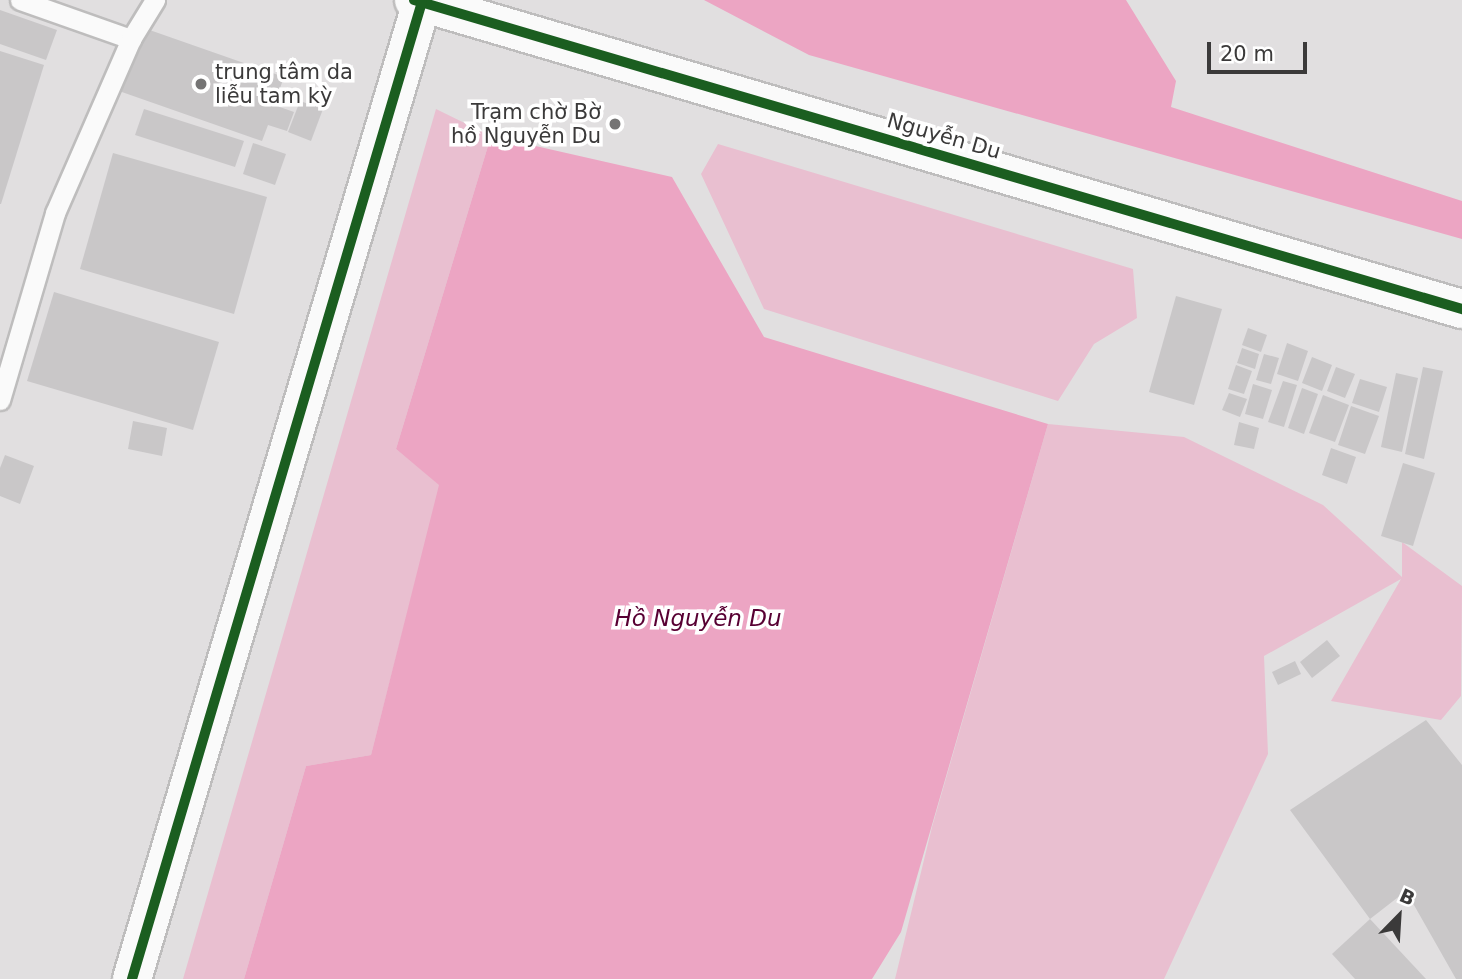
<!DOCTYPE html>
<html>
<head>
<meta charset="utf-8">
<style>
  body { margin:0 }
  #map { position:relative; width:1462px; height:979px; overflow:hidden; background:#e1dfe0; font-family:"DejaVu Sans",sans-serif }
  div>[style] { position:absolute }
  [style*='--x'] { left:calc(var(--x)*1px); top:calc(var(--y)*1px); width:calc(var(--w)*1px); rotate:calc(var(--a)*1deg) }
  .green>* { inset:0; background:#e9bfd0 }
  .water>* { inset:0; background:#eca5c3 }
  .building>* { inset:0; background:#c9c7c8 }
  .roads { filter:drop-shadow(2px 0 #bebdbd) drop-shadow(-2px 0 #bebdbd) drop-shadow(0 2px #bebdbd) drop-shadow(0 -2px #bebdbd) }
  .lane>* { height:19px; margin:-9.5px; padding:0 9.5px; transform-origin:9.5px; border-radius:9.5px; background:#fafafa }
  .secondary>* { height:38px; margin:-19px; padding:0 19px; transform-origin:19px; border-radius:19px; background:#fafafa }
  .cycleway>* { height:10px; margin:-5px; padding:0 5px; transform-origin:5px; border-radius:5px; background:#1b5e20 }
  .dots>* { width:19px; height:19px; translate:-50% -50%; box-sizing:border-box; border:4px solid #fff; border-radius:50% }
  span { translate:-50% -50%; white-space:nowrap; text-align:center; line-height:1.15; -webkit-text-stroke:7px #fff; paint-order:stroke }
  .poi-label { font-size:21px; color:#3b3a3a }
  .left { translate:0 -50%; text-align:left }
  .right { translate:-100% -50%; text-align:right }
  .street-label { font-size:21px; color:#3b3a3a }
  .water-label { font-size:23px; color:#580033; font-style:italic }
  .north { position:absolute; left:1364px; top:881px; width:70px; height:70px; -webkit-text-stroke:5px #fff; paint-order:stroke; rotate:24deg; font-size:19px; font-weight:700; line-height:28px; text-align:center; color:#3b3a3a }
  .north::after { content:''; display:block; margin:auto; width:24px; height:32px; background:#3b3a3a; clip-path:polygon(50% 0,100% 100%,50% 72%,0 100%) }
  .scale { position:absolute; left:1207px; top:42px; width:100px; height:32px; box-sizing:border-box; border:4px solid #3b3a3a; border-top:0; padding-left:9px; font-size:21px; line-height:24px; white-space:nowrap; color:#3b3a3a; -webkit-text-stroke:5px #fff; paint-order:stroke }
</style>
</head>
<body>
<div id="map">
  <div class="green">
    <div style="clip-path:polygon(436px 109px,491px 136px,396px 449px,440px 485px,371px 755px,306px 766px,244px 979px,183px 979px)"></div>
    <div style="clip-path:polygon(718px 144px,1133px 269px,1137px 318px,1094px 344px,1058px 401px,764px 309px,701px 174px)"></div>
    <div style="clip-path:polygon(1048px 424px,1184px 437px,1323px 505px,1402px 577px,1402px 542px,1462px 586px,1461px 696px,1441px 720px,1331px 701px,1401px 579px,1264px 656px,1268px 754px,1164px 979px,895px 979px,932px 827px)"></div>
  </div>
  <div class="water">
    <div style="clip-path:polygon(704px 0,1126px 0,1176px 81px,1171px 107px,1462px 201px,1462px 239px,809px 55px)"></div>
    <div style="clip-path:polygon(491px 136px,672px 177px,764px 337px,1048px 424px,901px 932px,872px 979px,244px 979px,306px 766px,371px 755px,439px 485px,396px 449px)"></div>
  </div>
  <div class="building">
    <div style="clip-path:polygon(0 10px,57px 30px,46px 60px,0 44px)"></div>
    <div style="clip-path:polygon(141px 27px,284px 77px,274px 105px,294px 112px,287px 131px,268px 125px,262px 141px,119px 91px)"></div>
    <div style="clip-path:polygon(0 51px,44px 65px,1px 204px,0 204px)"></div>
    <div style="clip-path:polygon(300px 101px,323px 109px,311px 141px,288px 132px)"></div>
    <div style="clip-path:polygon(144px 109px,244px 141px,235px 167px,135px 135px)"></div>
    <div style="clip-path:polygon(253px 143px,286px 154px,275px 185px,243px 174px)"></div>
    <div style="clip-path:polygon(113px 153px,267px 197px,234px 314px,80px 269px)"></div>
    <div style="clip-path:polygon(54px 292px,219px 342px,193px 430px,27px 381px)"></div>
    <div style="clip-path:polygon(1176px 296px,1222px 309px,1194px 405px,1149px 392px)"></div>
    <div style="clip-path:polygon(1248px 328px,1267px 335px,1261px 352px,1242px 345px)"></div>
    <div style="clip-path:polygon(1287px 343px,1308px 351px,1298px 381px,1277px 374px)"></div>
    <div style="clip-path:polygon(1242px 348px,1259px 354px,1255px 369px,1237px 363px)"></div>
    <div style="clip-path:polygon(1264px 354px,1279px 358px,1271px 384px,1256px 380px)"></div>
    <div style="clip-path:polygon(1312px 357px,1332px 365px,1322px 391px,1302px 383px)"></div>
    <div style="clip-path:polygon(1236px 365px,1252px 371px,1244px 394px,1228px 389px)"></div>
    <div style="clip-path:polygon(1336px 367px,1355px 374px,1345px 398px,1327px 391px)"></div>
    <div style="clip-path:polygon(1423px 367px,1443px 371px,1424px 459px,1405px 454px)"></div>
    <div style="clip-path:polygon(1396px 373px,1418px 378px,1402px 452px,1381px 447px)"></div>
    <div style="clip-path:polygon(1360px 379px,1387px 387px,1379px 412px,1352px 403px)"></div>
    <div style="clip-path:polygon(1283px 381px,1297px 385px,1284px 427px,1268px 422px)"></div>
    <div style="clip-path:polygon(1253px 384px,1272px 390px,1263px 419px,1245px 414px)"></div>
    <div style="clip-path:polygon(1302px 388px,1318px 394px,1304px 434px,1288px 428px)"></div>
    <div style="clip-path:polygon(1229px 393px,1247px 399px,1240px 417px,1222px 410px)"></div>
    <div style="clip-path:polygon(1323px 395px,1349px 405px,1335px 442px,1309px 433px)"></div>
    <div style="clip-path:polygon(1351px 406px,1379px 416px,1365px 454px,1338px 445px)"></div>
    <div style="clip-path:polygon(133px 421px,167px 428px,162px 456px,128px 449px)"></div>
    <div style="clip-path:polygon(1239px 422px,1259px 428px,1254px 449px,1234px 445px)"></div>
    <div style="clip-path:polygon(1331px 448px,1356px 457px,1347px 484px,1322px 475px)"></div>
    <div style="clip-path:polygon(5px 455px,34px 466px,20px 504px,0 496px,0 468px)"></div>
    <div style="clip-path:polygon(1403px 463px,1435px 473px,1413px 546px,1381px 536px)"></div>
    <div style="clip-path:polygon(1327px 640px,1340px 656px,1312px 678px,1300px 662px)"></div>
    <div style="clip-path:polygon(1295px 661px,1301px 674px,1278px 685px,1272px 672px)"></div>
    <div style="clip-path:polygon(1426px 720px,1462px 765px,1462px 979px,1456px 979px,1406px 891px,1370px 919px,1290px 810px)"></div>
    <div style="clip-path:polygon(1370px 919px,1426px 979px,1355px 979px,1332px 954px)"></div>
  </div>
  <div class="roads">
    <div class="lane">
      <div style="--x:20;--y:0;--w:118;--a:19.4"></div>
      <div style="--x:0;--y:400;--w:195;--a:-73.6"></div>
      <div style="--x:55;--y:213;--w:190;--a:-66.4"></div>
      <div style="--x:131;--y:39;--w:46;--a:-58.4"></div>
    </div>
    <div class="secondary">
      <div style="--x:414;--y:0;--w:1093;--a:16.43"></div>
      <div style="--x:132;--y:979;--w:1019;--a:-73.47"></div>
    </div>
  </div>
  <div class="cycleway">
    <div style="--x:414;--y:0;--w:1093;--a:16.43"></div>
    <div style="--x:132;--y:979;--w:1019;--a:-73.47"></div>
  </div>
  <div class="dots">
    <div style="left:201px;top:84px;background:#757474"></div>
    <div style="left:615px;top:124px;background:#757474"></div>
  </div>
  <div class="poi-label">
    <span class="left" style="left:215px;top:84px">trung tâm da<br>liễu tam kỳ</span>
    <span class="right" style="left:601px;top:124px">Trạm chờ Bờ<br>hồ Nguyễn Du</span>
  </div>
  <div class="street-label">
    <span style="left:944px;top:136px;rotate:16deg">Nguyễn Du</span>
  </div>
  <div class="water-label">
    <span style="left:698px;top:618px">Hồ Nguyễn Du</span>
  </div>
  <div class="north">B</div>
  <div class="scale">20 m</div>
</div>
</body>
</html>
